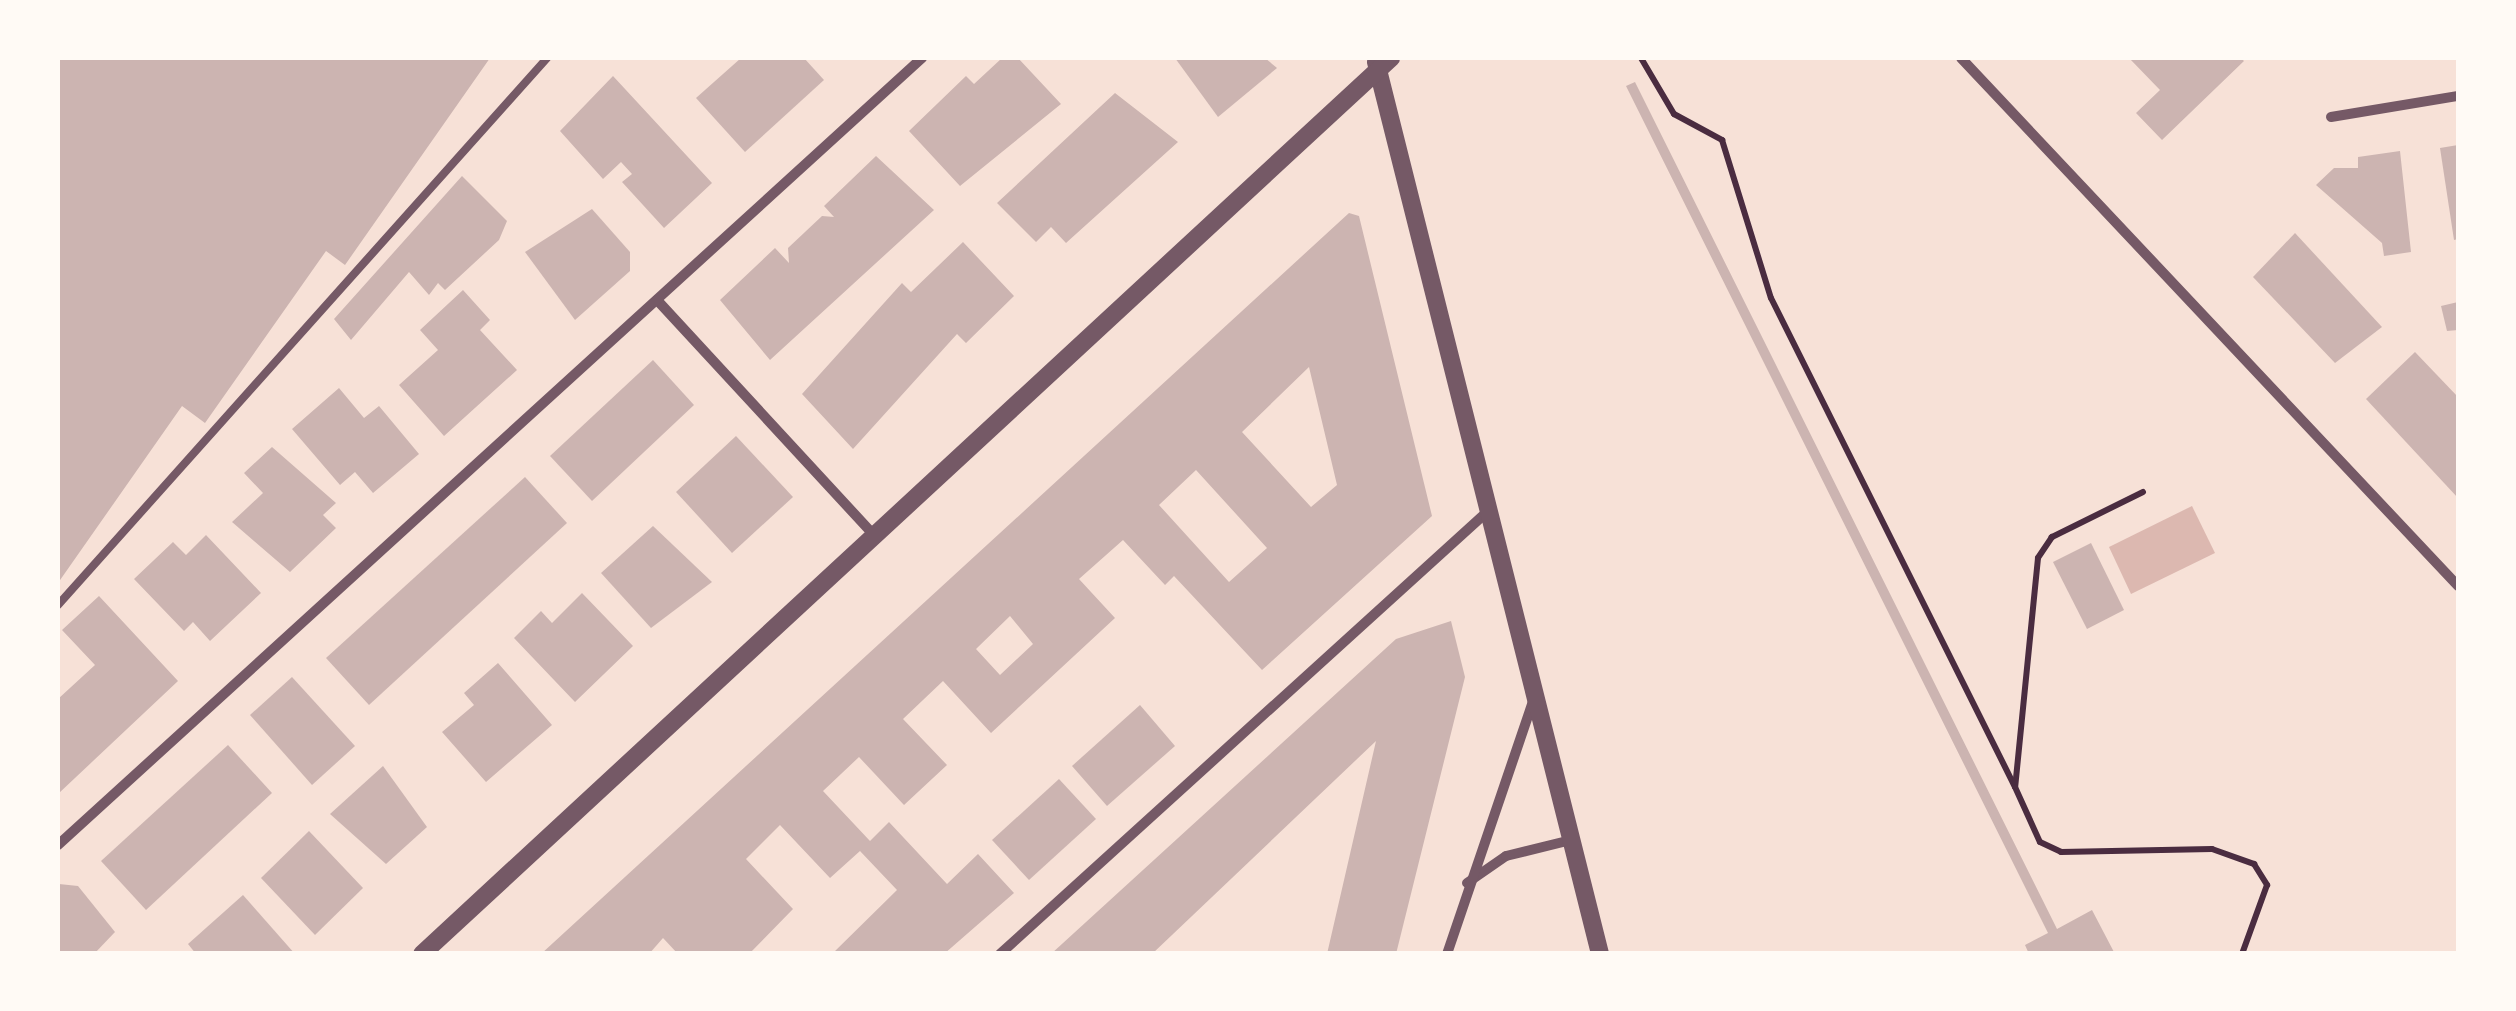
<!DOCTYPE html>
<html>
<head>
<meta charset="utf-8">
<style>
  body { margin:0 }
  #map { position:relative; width:2516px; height:1011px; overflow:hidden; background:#f7e1d7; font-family:"Open Sans",sans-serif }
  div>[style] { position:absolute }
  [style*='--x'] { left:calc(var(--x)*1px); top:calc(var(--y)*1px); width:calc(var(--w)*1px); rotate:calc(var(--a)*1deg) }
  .water>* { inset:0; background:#dcb8b0 }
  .building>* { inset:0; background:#ccb4b1 }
  .path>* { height:6px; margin:-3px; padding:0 3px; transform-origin:3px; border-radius:3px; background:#4a2c40 }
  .service>* { height:8px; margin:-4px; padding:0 4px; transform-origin:4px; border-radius:4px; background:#755966 }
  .minor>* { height:10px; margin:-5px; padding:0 5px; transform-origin:5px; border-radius:5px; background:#755966 }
  .tertiary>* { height:18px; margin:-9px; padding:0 9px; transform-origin:9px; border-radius:9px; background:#755966 }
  span { translate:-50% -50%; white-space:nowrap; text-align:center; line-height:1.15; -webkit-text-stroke:8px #fffaf5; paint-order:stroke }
  .frame { position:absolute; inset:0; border:60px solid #fffaf5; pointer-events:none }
</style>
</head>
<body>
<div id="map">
  <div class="water">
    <div style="clip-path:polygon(2192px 506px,2215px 553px,2131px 594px,2109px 547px)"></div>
  </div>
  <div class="building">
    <div style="clip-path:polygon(58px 58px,490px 58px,345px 265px,326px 251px,205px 423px,182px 406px,58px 583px)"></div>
    <div style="clip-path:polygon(741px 58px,804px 58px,824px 80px,745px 152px,696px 98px)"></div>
    <div style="clip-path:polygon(1002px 58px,1018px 58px,1061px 104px,960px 186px,909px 131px,966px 76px,974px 84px)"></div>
    <div style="clip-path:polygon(1175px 58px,1265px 58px,1277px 68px,1218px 117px)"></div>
    <div style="clip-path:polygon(2129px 58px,2241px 58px,2244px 61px,2162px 140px,2136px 113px,2160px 90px)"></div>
    <div style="clip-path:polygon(613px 76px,712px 183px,664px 228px,622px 182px,632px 174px,621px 162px,603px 179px,560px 131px)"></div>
    <div style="clip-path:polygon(1635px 82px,2057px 929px,2092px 910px,2115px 954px,2029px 954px,2025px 945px,2048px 933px,1626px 86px)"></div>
    <div style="clip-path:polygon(1115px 93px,1178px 142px,1066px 243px,1051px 227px,1036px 242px,997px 203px)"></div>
    <div style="clip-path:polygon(2458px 145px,2458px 239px,2454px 240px,2440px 148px)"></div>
    <div style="clip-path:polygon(2400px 151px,2411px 252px,2384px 256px,2382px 243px,2316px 185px,2334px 168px,2358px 168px,2358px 157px)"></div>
    <div style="clip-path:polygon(876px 156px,934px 210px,770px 360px,720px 300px,775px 248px,789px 263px,788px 248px,822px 216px,834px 217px,824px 206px)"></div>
    <div style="clip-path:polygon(462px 176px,507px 221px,499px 240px,445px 290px,438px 283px,429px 295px,409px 272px,351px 340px,334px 319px)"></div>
    <div style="clip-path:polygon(592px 209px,630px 252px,630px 271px,575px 320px,525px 252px)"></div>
    <div style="clip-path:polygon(evenodd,1349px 213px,1359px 216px,1432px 516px,1262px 670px,1174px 576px,1165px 585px,1123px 540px,1079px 579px,1115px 618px,991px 733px,943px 681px,903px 719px,947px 765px,904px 805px,859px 757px,823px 791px,870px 841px,889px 822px,947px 884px,978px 854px,1014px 893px,944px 954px,832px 954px,897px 890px,860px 851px,830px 878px,780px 825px,746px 859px,793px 909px,749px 954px,678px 954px,663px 938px,649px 954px,541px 954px,1349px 213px,1309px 367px,1337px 485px,1311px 507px,1242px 432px,1309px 367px,1349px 213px,1196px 470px,1267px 548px,1229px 582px,1159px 505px,1196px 470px,1349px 213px,1010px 616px,1033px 644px,1000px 675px,976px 649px,1010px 616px)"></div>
    <div style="clip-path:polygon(2295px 233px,2382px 327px,2335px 363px,2253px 277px)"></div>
    <div style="clip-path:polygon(963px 242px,1014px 296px,966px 343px,957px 334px,853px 449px,802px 394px,902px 283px,911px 292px)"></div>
    <div style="clip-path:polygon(463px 290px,490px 320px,480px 330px,517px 370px,444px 436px,399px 385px,438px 350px,420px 330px)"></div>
    <div style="clip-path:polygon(2458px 302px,2458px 330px,2447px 331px,2441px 306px)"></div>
    <div style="clip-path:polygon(2415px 352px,2458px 397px,2458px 498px,2366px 399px)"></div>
    <div style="clip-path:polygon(653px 360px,694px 405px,592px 501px,550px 456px)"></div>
    <div style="clip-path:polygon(339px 388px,364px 418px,379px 406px,419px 454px,373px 493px,355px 472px,340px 485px,292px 429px)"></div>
    <div style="clip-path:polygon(736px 436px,793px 497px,732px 553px,676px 492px)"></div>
    <div style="clip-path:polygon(272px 447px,336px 503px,323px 515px,336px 528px,290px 572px,232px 522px,263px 493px,244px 473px)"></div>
    <div style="clip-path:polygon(525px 477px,567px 523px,369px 705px,326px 658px)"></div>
    <div style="clip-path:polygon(653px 526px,712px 582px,651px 628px,601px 573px)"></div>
    <div style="clip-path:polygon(206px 535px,261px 593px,210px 641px,193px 622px,184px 631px,134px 579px,173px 542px,186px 555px)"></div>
    <div style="clip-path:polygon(2091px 543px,2124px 610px,2087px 629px,2053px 562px)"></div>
    <div style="clip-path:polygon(582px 593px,633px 646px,575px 702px,514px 638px,541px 611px,552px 623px)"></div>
    <div style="clip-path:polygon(99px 596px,178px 681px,58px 794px,58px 699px,95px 665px,62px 630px)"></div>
    <div style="clip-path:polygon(1451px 621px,1465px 677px,1396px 954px,1327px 954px,1376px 741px,1152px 954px,1051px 954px,1396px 639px)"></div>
    <div style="clip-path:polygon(498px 663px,552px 725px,486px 782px,442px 732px,474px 705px,464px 693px)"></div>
    <div style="clip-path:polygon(292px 677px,355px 746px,312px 785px,250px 715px)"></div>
    <div style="clip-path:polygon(1140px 705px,1175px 746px,1107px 806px,1072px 766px)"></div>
    <div style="clip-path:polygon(228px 745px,272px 793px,146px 910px,101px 861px)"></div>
    <div style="clip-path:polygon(383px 766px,427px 827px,386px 864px,330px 814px)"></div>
    <div style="clip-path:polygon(1059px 779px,1096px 819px,1029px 880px,992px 840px)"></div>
    <div style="clip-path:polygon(309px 831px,363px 888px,315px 935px,261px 878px)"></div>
    <div style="clip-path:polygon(59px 884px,78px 886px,115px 932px,94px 954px,58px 954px)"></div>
    <div style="clip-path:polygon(243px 895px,295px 954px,196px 954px,188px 944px)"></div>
  </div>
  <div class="path">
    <div style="--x:1641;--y:58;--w:65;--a:59.5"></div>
    <div style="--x:1674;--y:114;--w:55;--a:28.4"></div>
    <div style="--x:1722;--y:140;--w:165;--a:72.8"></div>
    <div style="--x:1771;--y:298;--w:546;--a:63.48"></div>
    <div style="--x:2143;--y:492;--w:102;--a:153.7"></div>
    <div style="--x:2052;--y:537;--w:25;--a:124"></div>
    <div style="--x:2038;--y:558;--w:230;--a:95.7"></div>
    <div style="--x:2015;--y:787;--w:60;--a:65.6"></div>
    <div style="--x:2040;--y:842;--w:23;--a:25"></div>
    <div style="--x:2061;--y:852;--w:151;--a:-1.1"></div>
    <div style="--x:2212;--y:849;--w:45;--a:19.7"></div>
    <div style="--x:2254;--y:864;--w:25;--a:58"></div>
    <div style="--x:2267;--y:885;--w:73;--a:109.9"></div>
  </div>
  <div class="service">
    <div style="--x:58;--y:605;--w:734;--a:-48.2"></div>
  </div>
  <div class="minor">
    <div style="--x:1961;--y:58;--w:725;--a:46.73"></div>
    <div style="--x:2331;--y:117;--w:129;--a:-9.4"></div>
    <div style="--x:657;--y:300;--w:324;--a:47.3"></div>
    <div style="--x:58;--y:845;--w:1169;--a:-42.33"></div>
    <div style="--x:1467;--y:883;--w:47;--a:-34.7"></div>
    <div style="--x:1506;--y:856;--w:67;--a:-13.8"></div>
    <div style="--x:1000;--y:954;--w:658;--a:-42.23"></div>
    <div style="--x:1447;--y:954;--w:269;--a:-71.2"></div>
  </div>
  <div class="tertiary">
    <div style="--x:1376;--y:62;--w:920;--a:75.9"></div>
    <div style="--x:422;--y:954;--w:1320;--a:-42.76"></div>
  </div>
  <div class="frame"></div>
</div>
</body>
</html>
